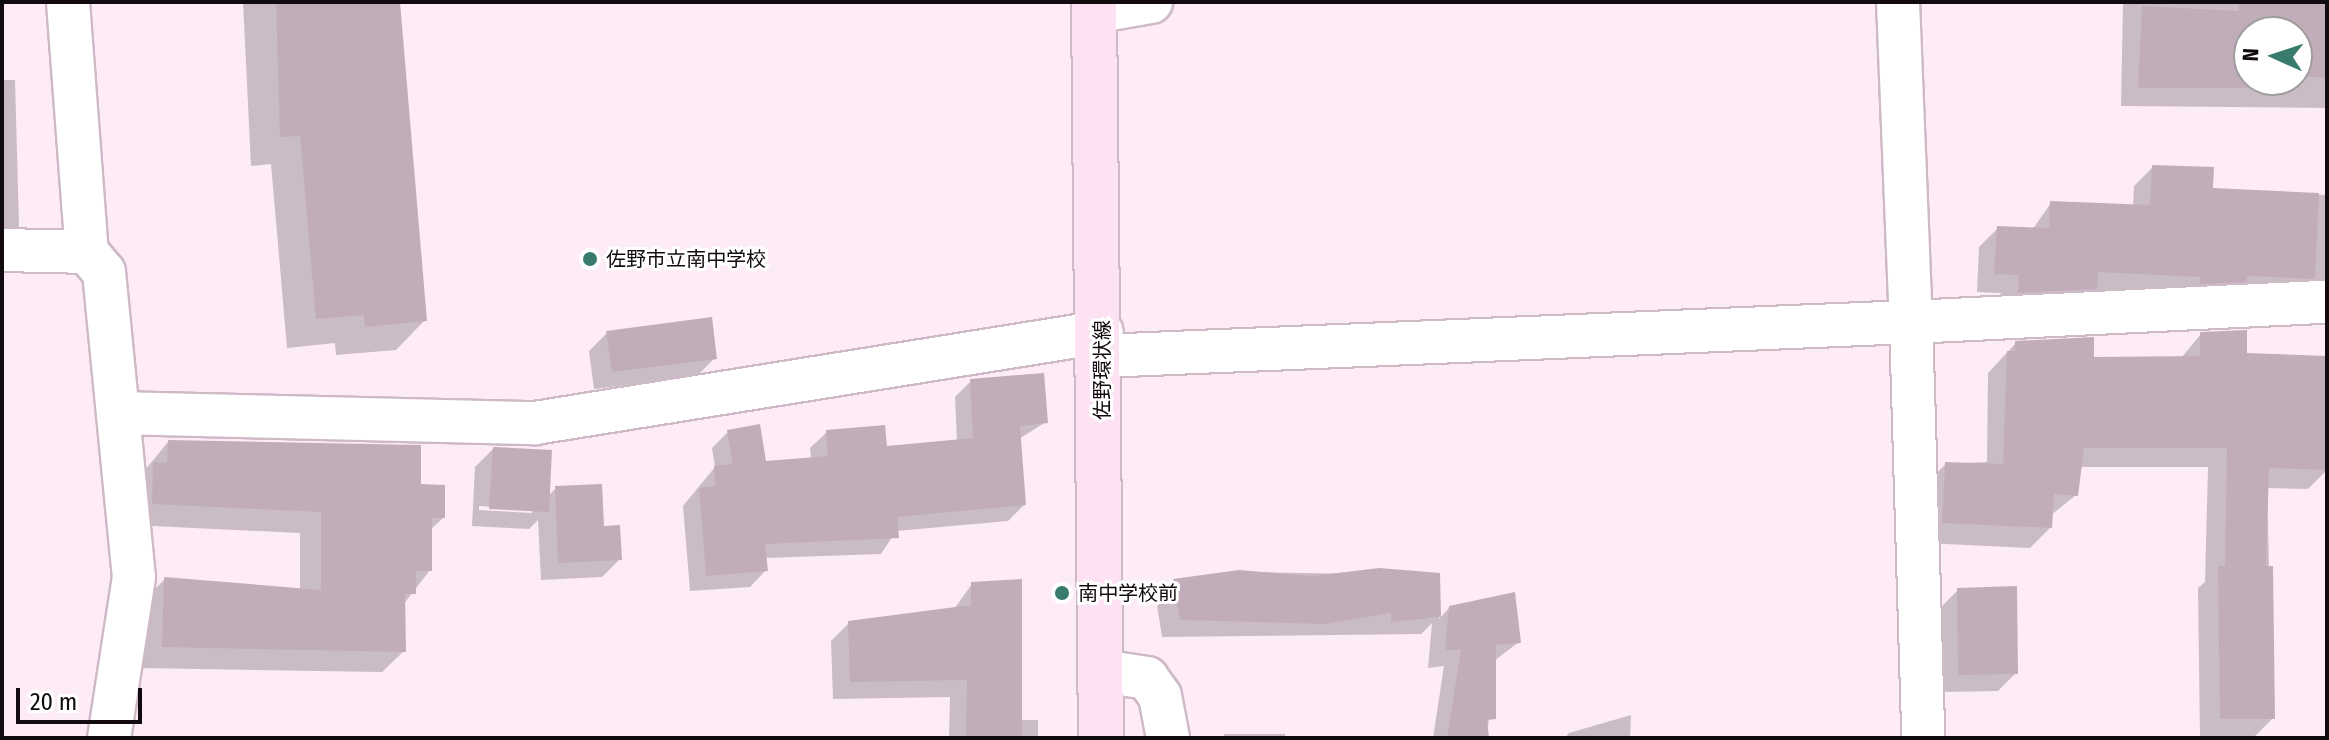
<!DOCTYPE html>
<html>
<head>
<meta charset="utf-8">
<style>
  body { margin:0 }
  #map { position:relative; width:2329px; height:740px; overflow:hidden; background:#fdebf6; font-family:"Fira Sans Condensed","Noto Sans JP",sans-serif }
  div>[style] { position:absolute }
  [style*='--x'] { left:calc(var(--x)*1px); top:calc(var(--y)*1px); width:calc(var(--w)*1px); rotate:calc(var(--a)*1deg) }
  .shadow>* { inset:0; background:#0003 }
  .building>* { inset:0; background:#c1adb9 }
  .roads { filter:drop-shadow(2px 0 #ceb9c6) drop-shadow(-2px 0 #ceb9c6) drop-shadow(0 2px #ceb9c6) drop-shadow(0 -2px #ceb9c6) }
  .street>* { height:42px; margin:-21px; padding:0 21px; transform-origin:21px; border-radius:21px; background:#fff }
  .secondary>* { height:44px; margin:-22px; padding:0 22px; transform-origin:22px; border-radius:22px; background:#fde2f3 }
  .dots>* { width:22px; height:22px; translate:-50% -50%; box-sizing:border-box; border:4px solid #fff; border-radius:50% }
  span { translate:-50% -50%; white-space:nowrap; text-align:center; line-height:1.15; -webkit-text-stroke:6px #fff; paint-order:stroke }
  .poi-label { font-size:20px; color:#110a0f }
  .left { translate:0 -50%; text-align:left }
  .street-label { font-size:20px; color:#110a0f }
  .frame { position:absolute; inset:0; border:4px solid #110a0f; pointer-events:none }
  .north { position:absolute; left:2233px; top:16px; width:80px; height:80px; box-sizing:border-box; background:#fff; border:2px solid #a09d9f; border-radius:50%; rotate:273deg; font-size:22px; font-weight:700; line-height:32px; text-align:center; color:#110a0f }
  .north::after { content:''; display:block; margin:auto; width:28px; height:36px; background:#397b6c; clip-path:polygon(50% 0,100% 100%,50% 72%,0 100%) }
  .scale { position:absolute; left:16px; top:688px; width:126px; height:36px; box-sizing:border-box; border:4px solid #110a0f; border-top:0; padding-left:10px; font-size:24px; line-height:28px; white-space:nowrap; color:#110a0f; -webkit-text-stroke:6px #fff; paint-order:stroke }
</style>
</head>
<body>
<div id="map">
  <div class="shadow">
    <div style="clip-path:polygon(243px 2px,398px 2px,425px 320px,396px 350px,336px 355px,335px 343px,287px 348px,271px 164px,251px 166px)"></div>
    <div style="clip-path:polygon(evenodd,2123px 2px,2327px 2px,2327px 108px,2121px 106px,2123px 2px,2249px 32px,2297px 32px,2297px 80px,2249px 80px,2249px 32px)"></div>
    <div style="clip-path:polygon(2px 80px,15px 80px,19px 226px,2px 243px)"></div>
    <div style="clip-path:polygon(2153px 167px,2211px 190px,2326px 195px,2327px 169px,2327px 298px,2093px 290px,2076px 307px,2000px 311px,2001px 293px,1977px 292px,1979px 247px,1998px 228px,2032px 230px,2051px 203px,2133px 207px,2134px 186px)"></div>
    <div style="clip-path:polygon(607px 333px,715px 358px,697px 376px,594px 389px,589px 351px)"></div>
    <div style="clip-path:polygon(2201px 334px,2245px 355px,2327px 358px,2327px 470px,2308px 489px,2267px 488px,2273px 718px,2253px 738px,2200px 738px,2198px 588px,2205px 582px,2208px 467px,2079px 467px,2076px 495px,2051px 515px,2050px 528px,2030px 548px,1923px 543px,1925px 484px,1946px 464px,1987px 462px,1988px 373px,2016px 343px,2091px 359px,2181px 358px)"></div>
    <div style="clip-path:polygon(971px 381px,1046px 422px,1019px 439px,1024px 505px,1008px 521px,896px 531px,881px 554px,765px 558px,766px 570px,750px 587px,690px 591px,683px 506px,715px 467px,712px 448px,728px 432px,764px 464px,811px 460px,810px 448px,827px 432px,885px 448px,957px 441px,955px 397px)"></div>
    <div style="clip-path:polygon(168px 442px,419px 486px,443px 518px,430px 530px,430px 570px,403px 605px,404px 651px,382px 672px,141px 668px,143px 601px,165px 579px,300px 591px,300px 533px,131px 525px,132px 486px)"></div>
    <div style="clip-path:polygon(evenodd,493px 449px,547px 497px,556px 488px,602px 528px,620px 559px,602px 577px,541px 580px,538px 520px,529px 529px,472px 526px,475px 467px,493px 449px,479px 506px,532px 509px,532px 513px,479px 510px,479px 506px)"></div>
    <div style="clip-path:polygon(1239px 572px,1438px 575px,1439px 619px,1450px 607px,1519px 642px,1494px 661px,1487px 738px,1433px 738px,1444px 666px,1428px 668px,1432px 623px,1421px 634px,1162px 637px,1156px 599px,1174px 581px)"></div>
    <div style="clip-path:polygon(972px 584px,1020px 720px,1038px 720px,1038px 738px,949px 738px,950px 697px,833px 699px,831px 641px,849px 623px,954px 609px)"></div>
    <div style="clip-path:polygon(1958px 590px,2016px 673px,1998px 691px,1941px 692px,1940px 608px)"></div>
    <div style="clip-path:polygon(1631px 715px,1630px 738px,1565px 738px,1569px 733px)"></div>
    <div style="clip-path:polygon(1225px 734px,1285px 734px,1285px 738px,1221px 738px)"></div>
  </div>
  <div class="building">
    <div style="clip-path:polygon(276px 2px,400px 2px,427px 321px,365px 327px,364px 315px,316px 319px,300px 136px,280px 137px)"></div>
    <div style="clip-path:polygon(evenodd,2239px 2px,2327px 2px,2327px 78px,2300px 76px,2299px 88px,2138px 88px,2142px 6px,2239px 11px,2239px 2px,2249px 32px,2297px 32px,2297px 80px,2249px 80px,2249px 32px)"></div>
    <div style="clip-path:polygon(2152px 165px,2214px 167px,2213px 188px,2319px 193px,2315px 279px,2247px 276px,2247px 282px,2200px 284px,2200px 277px,2098px 272px,2097px 289px,2018px 293px,2019px 275px,1994px 274px,1997px 226px,2049px 228px,2050px 201px,2150px 205px)"></div>
    <div style="clip-path:polygon(712px 317px,717px 359px,612px 372px,606px 331px)"></div>
    <div style="clip-path:polygon(2247px 330px,2247px 353px,2327px 356px,2327px 470px,2269px 468px,2266px 566px,2273px 566px,2275px 719px,2220px 719px,2218px 566px,2225px 566px,2227px 448px,2084px 448px,2078px 496px,2054px 494px,2052px 528px,1942px 523px,1945px 462px,2003px 464px,2007px 351px,2015px 351px,2015px 341px,2094px 337px,2094px 357px,2200px 356px,2200px 332px)"></div>
    <div style="clip-path:polygon(1044px 373px,1048px 423px,1020px 426px,1026px 505px,897px 517px,899px 538px,765px 544px,768px 571px,706px 576px,699px 488px,715px 486px,714px 466px,733px 464px,727px 430px,760px 424px,766px 461px,828px 456px,826px 430px,885px 425px,887px 446px,973px 438px,970px 379px)"></div>
    <div style="clip-path:polygon(168px 440px,421px 445px,421px 484px,445px 485px,445px 518px,432px 518px,432px 571px,416px 571px,416px 594px,405px 594px,406px 652px,162px 647px,164px 577px,321px 590px,321px 512px,152px 504px,153px 462px,167px 463px)"></div>
    <div style="clip-path:polygon(493px 447px,552px 450px,549px 512px,489px 509px)"></div>
    <div style="clip-path:polygon(602px 484px,604px 526px,620px 525px,622px 560px,558px 563px,555px 486px)"></div>
    <div style="clip-path:polygon(1379px 568px,1440px 573px,1441px 617px,1391px 622px,1391px 613px,1325px 624px,1180px 620px,1173px 579px,1239px 570px,1313px 576px)"></div>
    <div style="clip-path:polygon(1022px 579px,1022px 738px,966px 738px,967px 680px,850px 682px,848px 621px,971px 605px,971px 582px)"></div>
    <div style="clip-path:polygon(2017px 586px,2018px 674px,1958px 675px,1957px 588px)"></div>
    <div style="clip-path:polygon(1515px 592px,1521px 643px,1496px 645px,1496px 719px,1487px 720px,1489px 738px,1447px 738px,1461px 649px,1445px 651px,1449px 606px)"></div>
  </div>
  <div class="roads">
    <div class="street">
      <div style="--x:68;--y:2;--w:251;--a:85.7"></div>
      <div style="--x:87;--y:252;--w:26;--a:50"></div>
      <div style="--x:104;--y:272;--w:306;--a:84.4"></div>
      <div style="--x:134;--y:577;--w:163;--a:98.8"></div>
      <div style="--x:1898;--y:2;--w:320;--a:87.7"></div>
      <div style="--x:1911;--y:322;--w:416;--a:-2.8"></div>
      <div style="--x:1094;--y:12;--w:58;--a:-10"></div>
      <div style="--x:2;--y:250;--w:85;--a:1.3"></div>
      <div style="--x:1102;--y:356;--w:810;--a:-2.41"></div>
      <div style="--x:1911;--y:322;--w:416;--a:88.3"></div>
      <div style="--x:118;--y:413;--w:417;--a:1.4"></div>
      <div style="--x:535;--y:423;--w:574;--a:-9.12"></div>
      <div style="--x:1101;--y:671;--w:47;--a:8.7"></div>
      <div style="--x:1147;--y:678;--w:22;--a:54"></div>
      <div style="--x:1160;--y:696;--w:43;--a:79.2"></div>
    </div>
    <div class="secondary">
      <div style="--x:1094;--y:2;--w:736;--a:89.46"></div>
    </div>
  </div>
  <div class="dots">
    <div style="left:590px;top:259px;background:#397b6c"></div>
    <div style="left:1062px;top:593px;background:#397b6c"></div>
  </div>
  <div class="poi-label">
    <span class="left" style="left:606px;top:259px">佐野市立南中学校</span>
    <span class="left" style="left:1078px;top:593px">南中学校前</span>
  </div>
  <div class="street-label">
    <span style="left:1102px;top:370px;rotate:-90deg">佐野環状線</span>
  </div>
  <div class="frame"></div>
  <div class="north">N</div>
  <div class="scale">20 m</div>
</div>
</body>
</html>
